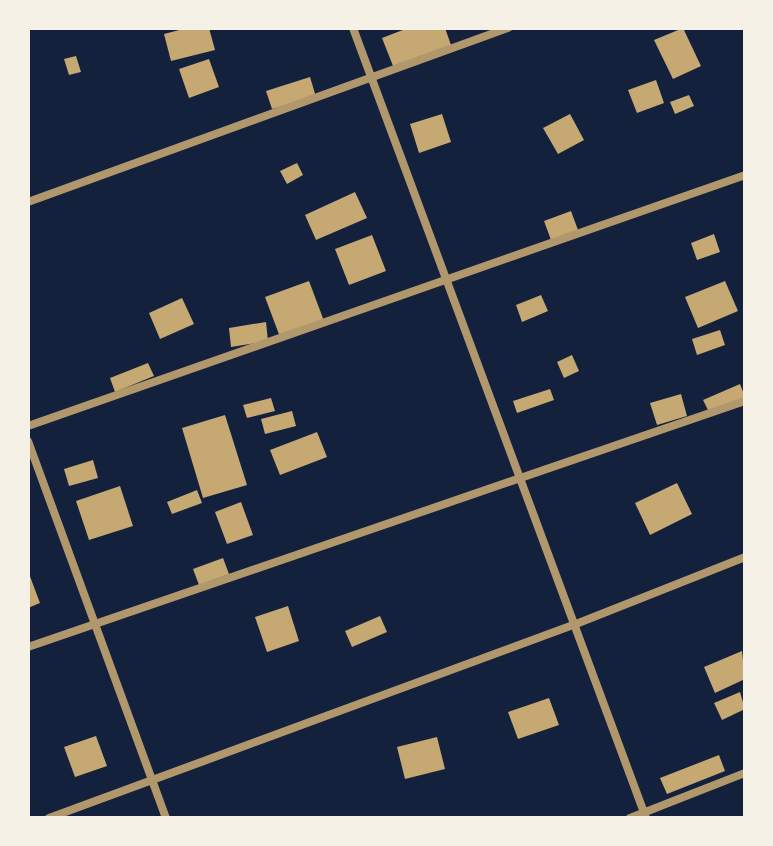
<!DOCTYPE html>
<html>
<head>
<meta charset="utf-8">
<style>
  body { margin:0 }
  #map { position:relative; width:773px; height:846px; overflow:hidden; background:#14213d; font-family:"Varela Round",sans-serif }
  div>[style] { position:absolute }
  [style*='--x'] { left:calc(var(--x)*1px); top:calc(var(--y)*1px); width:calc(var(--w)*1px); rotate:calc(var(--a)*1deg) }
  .building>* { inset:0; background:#c6a872 }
  .minor>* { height:8px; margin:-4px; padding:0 4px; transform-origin:4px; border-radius:4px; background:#b1986c }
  span { translate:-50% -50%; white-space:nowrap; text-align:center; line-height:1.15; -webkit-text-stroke:8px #f6f1e7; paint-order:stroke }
  .frame { position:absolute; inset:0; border:30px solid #f6f1e7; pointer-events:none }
</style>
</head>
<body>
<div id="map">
  <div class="building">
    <div style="clip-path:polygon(187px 28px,209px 28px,215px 50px,171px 61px,164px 34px)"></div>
    <div style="clip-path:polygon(408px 28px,445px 28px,451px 45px,393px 66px,382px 38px)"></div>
    <div style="clip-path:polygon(683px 28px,701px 66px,673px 79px,654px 40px)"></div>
    <div style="clip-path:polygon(76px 56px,81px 72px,69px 75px,64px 59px)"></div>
    <div style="clip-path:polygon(209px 59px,219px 87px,189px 98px,179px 69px)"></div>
    <div style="clip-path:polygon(310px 77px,316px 97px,272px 109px,266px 91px)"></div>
    <div style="clip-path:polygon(656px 80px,664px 103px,637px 113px,628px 90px)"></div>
    <div style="clip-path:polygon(689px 95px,694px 106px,675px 114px,670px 102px)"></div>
    <div style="clip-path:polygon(442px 114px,451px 142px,419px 153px,410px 124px)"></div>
    <div style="clip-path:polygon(570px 114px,584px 140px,558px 154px,543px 128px)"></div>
    <div style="clip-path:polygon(297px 163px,303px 175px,287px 184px,280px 171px)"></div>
    <div style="clip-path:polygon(355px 192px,367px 218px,316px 240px,305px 215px)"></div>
    <div style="clip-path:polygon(571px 211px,578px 230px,551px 240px,544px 221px)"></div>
    <div style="clip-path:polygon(714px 234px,720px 252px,697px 260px,691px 243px)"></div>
    <div style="clip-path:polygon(372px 235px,386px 271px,349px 285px,335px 249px)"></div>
    <div style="clip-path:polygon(309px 281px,324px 321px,280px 337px,265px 297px)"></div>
    <div style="clip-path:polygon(725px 281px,738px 311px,698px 328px,685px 297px)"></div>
    <div style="clip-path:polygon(541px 295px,548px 311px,522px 322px,516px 305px)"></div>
    <div style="clip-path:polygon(182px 298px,194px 324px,160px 339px,149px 313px)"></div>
    <div style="clip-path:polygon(266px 322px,268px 341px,231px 347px,229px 328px)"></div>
    <div style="clip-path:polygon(720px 330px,725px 345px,697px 355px,692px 339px)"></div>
    <div style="clip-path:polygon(572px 355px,579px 371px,564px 378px,557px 362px)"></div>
    <div style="clip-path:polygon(148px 363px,154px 376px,115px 392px,110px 378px)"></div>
    <div style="clip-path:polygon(740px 384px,745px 397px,709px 412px,703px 400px)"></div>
    <div style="clip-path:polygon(550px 389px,554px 400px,517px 413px,513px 401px)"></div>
    <div style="clip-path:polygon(681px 394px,687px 416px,657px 425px,650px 403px)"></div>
    <div style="clip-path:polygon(271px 398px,275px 411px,247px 418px,243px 405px)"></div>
    <div style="clip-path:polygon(292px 411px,296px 426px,265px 434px,261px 419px)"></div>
    <div style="clip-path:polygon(225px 415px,247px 485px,203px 498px,182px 428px)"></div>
    <div style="clip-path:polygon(317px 432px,327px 457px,280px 475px,270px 450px)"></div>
    <div style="clip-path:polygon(93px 460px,98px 478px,69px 486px,64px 469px)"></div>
    <div style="clip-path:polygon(677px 483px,692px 514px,650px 535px,635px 503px)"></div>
    <div style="clip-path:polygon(120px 486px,133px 526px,89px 540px,76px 501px)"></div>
    <div style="clip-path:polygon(197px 490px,202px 503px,172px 514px,167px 502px)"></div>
    <div style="clip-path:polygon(241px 502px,253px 535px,227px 544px,215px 512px)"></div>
    <div style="clip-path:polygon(223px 558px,229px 574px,199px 585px,193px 569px)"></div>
    <div style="clip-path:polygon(28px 571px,40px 603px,28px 608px)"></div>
    <div style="clip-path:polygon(288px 606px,299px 641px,267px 652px,255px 617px)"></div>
    <div style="clip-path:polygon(380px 616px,387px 632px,352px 647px,345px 631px)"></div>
    <div style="clip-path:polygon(742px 651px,745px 679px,715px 693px,704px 667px)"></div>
    <div style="clip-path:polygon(740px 692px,745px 709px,722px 720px,714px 703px)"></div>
    <div style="clip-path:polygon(549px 698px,559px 725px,518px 739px,508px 712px)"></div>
    <div style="clip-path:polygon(96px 736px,107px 766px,75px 777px,64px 747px)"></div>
    <div style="clip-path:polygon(437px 737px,445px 769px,405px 779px,397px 747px)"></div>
    <div style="clip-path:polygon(719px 755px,725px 771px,667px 794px,660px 778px)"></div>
  </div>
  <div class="minor">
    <div style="--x:353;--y:28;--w:843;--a:69.65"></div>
    <div style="--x:28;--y:202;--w:511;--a:-19.93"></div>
    <div style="--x:28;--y:426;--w:760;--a:-19.29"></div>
    <div style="--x:28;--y:441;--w:401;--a:69.9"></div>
    <div style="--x:28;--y:647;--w:758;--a:-18.94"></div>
    <div style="--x:49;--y:818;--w:562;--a:-20.21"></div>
    <div style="--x:576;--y:624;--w:182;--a:-21.6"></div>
    <div style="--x:630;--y:818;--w:123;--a:-21.4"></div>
  </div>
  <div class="frame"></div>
</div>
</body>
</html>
